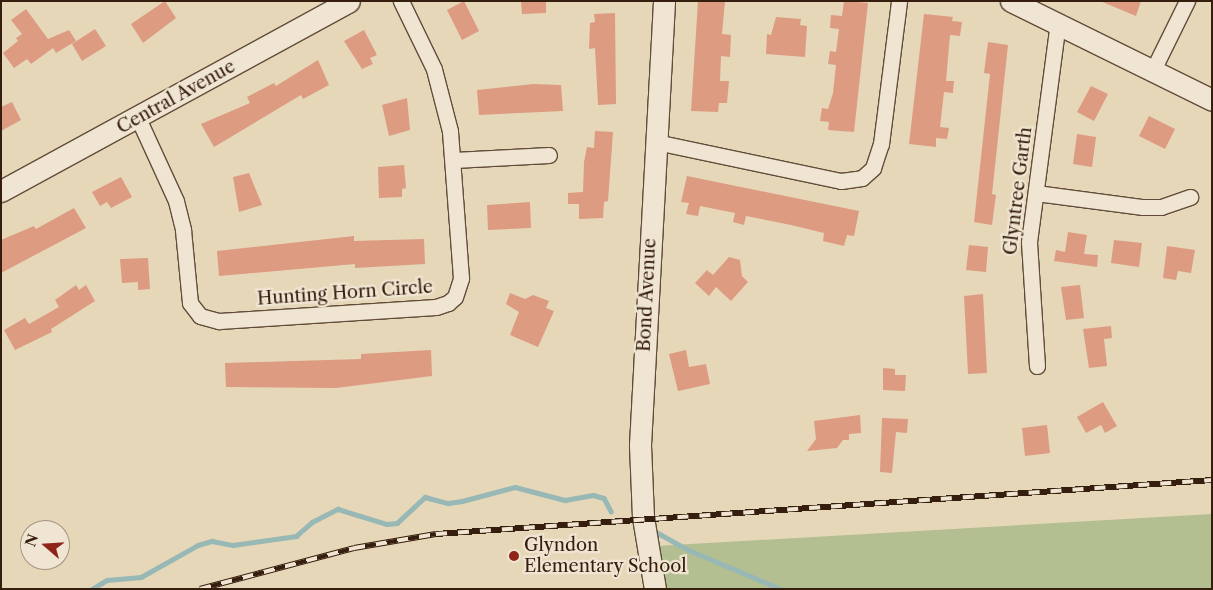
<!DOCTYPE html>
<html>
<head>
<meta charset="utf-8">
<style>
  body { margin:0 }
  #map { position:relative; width:1213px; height:590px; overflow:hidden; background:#e6d7b9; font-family:"Libre Caslon Text",serif }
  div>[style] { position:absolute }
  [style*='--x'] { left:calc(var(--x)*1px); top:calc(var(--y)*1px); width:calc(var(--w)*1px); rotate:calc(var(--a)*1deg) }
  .green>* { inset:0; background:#b3bf91 }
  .stream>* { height:4.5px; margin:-2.25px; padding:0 2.25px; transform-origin:2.25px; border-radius:2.25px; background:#97b8b5 }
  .building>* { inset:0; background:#dd9b82 }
  .roads { filter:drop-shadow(1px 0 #624c39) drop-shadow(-1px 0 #624c39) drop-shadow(0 1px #624c39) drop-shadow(0 -1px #624c39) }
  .street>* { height:15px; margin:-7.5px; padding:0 7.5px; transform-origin:7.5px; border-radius:7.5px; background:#efe5d2 }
  .secondary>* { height:21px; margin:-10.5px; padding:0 10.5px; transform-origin:10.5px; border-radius:10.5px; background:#efe5d2 }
  .rail>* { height:5.5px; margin-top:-2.75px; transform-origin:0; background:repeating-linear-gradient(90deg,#efe5d2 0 11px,#361e0e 0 22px); box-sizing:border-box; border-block:1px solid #361e0e }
  .dots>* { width:14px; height:14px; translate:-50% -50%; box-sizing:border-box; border:2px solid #efe5d2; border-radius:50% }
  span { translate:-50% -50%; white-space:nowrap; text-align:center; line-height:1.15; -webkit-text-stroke:4.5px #efe5d2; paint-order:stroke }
  .street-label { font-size:18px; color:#361e0e }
  .poi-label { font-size:18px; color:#361e0e }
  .left { translate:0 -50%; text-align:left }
  .frame { position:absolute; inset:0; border:2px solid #361e0e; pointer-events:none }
  .north { position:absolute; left:20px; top:520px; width:50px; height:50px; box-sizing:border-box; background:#efe5d2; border:1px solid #a59584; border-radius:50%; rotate:289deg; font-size:14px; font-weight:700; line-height:20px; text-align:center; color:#361e0e }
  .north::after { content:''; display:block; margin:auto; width:18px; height:22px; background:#8f2418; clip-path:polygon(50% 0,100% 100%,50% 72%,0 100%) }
</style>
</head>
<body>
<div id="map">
  <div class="green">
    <div style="clip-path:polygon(1212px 514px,1212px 589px,662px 589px,656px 546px)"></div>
  </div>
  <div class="stream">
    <div style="--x:658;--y:533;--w:38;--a:29"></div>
    <div style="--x:691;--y:551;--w:98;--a:22.9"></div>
    <div style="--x:92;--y:589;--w:17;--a:-31"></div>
    <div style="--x:107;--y:580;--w:34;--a:-5"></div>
    <div style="--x:141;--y:577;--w:65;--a:-29.3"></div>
    <div style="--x:198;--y:545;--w:15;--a:-16"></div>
    <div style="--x:212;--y:541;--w:21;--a:11"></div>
    <div style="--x:233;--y:545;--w:64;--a:-8.1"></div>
    <div style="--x:296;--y:536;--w:21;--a:-41"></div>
    <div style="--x:312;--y:522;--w:29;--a:-27"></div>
    <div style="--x:338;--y:509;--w:51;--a:17"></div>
    <div style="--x:387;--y:524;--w:10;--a:-6"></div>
    <div style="--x:397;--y:523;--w:38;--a:-43"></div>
    <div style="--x:425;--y:497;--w:24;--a:15"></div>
    <div style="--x:448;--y:503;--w:14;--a:-8"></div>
    <div style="--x:462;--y:501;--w:55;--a:-14.8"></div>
    <div style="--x:515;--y:487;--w:52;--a:14.6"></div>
    <div style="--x:565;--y:500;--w:28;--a:-10"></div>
    <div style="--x:593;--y:495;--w:11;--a:15"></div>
    <div style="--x:604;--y:498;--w:15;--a:62"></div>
  </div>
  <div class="building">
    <div style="clip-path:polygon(165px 1px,176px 18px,143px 43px,131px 24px)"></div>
    <div style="clip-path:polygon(464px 1px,479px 31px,462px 40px,447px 10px)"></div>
    <div style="clip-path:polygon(521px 1px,546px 1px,546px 13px,522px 14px)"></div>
    <div style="clip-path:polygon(698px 1px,725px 1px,722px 34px,731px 35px,730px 57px,721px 56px,720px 81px,729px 81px,727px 103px,719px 103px,718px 112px,691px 111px)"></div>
    <div style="clip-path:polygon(844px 1px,868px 3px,854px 132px,828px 130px,829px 122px,820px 121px,822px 108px,828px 109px,833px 93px,836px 65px,828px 64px,830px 51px,836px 52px,839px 29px,830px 28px,831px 15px,842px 16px)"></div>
    <div style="clip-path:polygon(1100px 1px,1141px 1px,1136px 16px)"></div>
    <div style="clip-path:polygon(26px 9px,48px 39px,69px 30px,76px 41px,56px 53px,53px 48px,31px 64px,27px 59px,14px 68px,3px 53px,18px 41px,16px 38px,22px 34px,11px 20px)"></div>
    <div style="clip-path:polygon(615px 13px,616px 104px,598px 105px,595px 48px,589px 49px,590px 23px,595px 22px,594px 14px)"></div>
    <div style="clip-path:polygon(924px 14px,953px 17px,952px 21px,962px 22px,960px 36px,950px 35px,946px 81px,954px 81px,953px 93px,944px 92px,940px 127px,949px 128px,947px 139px,936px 138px,936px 147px,909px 144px)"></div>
    <div style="clip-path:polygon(776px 17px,801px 19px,800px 25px,807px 26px,805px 57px,766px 54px,767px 34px,771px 35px)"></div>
    <div style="clip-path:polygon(95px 29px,106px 46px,82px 61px,72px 44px)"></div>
    <div style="clip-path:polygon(364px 30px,377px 55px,370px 58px,373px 64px,362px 69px,344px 41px)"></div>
    <div style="clip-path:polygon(988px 42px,1008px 45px,992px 194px,996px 195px,992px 225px,974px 222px,990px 74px,984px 73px)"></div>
    <div style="clip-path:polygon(318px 60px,329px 85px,303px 99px,301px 95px,214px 147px,201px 124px,250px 103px,247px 97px,274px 83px,276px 86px)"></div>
    <div style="clip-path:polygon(533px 84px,561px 85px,563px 111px,479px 115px,477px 90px)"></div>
    <div style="clip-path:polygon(1091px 86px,1108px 94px,1094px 121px,1077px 112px)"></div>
    <div style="clip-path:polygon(407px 98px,410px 130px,389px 136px,382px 105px)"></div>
    <div style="clip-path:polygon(12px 102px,21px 120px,1px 131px,1px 107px)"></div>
    <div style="clip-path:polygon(1149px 116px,1175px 129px,1165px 149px,1139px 136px)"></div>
    <div style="clip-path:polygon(595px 131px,613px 132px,608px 201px,604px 202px,603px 218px,579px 219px,579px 204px,568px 204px,568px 193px,583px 192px,584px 162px,587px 147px,594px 148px)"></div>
    <div style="clip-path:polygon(1077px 134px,1096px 137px,1092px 167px,1073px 164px)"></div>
    <div style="clip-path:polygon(404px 165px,406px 188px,402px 189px,402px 197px,379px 198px,378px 167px)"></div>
    <div style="clip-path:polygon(249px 173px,262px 205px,239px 212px,233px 177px)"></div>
    <div style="clip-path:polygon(687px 176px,859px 211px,854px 236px,847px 235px,844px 246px,823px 241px,824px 233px,791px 225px,746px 216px,744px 225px,733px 222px,735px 213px,700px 206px,698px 216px,686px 214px,689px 203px,681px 202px)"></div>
    <div style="clip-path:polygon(121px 177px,132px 197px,111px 208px,107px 202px,100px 206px,92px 192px)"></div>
    <div style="clip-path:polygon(530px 202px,531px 228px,488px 230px,487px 205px)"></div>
    <div style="clip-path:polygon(74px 208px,86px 228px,1px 273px,1px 240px,34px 226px,36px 229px)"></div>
    <div style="clip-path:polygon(1068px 232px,1087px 235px,1084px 254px,1098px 255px,1097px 267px,1054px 261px,1056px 250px,1065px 252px)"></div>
    <div style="clip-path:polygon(354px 236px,354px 241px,424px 239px,425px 264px,355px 268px,355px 264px,219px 276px,217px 251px)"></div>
    <div style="clip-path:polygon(1114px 240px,1142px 243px,1139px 267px,1111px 263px)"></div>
    <div style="clip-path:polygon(969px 245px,988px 247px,986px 272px,966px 270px)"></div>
    <div style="clip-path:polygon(1167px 246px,1195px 250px,1191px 273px,1178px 271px,1176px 280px,1163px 278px)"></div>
    <div style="clip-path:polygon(729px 257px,740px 260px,742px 276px,748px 282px,731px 301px,716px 287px,709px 296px,695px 283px,707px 270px,713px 275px)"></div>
    <div style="clip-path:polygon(148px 258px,150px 289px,138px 290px,138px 282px,122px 283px,120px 259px)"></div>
    <div style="clip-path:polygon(76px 285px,79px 290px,86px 285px,95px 301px,51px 329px,52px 332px,15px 350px,4px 330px,25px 318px,29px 324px,59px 307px,55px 300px)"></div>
    <div style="clip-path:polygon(1080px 285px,1084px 318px,1066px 320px,1061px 287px)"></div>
    <div style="clip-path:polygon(510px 293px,525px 299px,533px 295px,549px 301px,546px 308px,554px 311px,538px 347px,510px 335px,519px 312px,506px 304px)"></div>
    <div style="clip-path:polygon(983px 294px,987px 373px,968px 374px,964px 296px)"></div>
    <div style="clip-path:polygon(1111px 326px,1112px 338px,1104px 339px,1107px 366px,1089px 368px,1083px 329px)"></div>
    <div style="clip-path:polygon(431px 350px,432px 376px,336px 388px,226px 387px,225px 363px,361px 359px,361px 354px)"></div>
    <div style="clip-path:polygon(686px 350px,689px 367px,706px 364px,710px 384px,678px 391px,669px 354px)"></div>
    <div style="clip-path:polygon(883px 368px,895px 369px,895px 375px,906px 375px,905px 391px,883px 390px)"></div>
    <div style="clip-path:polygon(1103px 402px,1117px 426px,1105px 433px,1101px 425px,1086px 433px,1077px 417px)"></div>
    <div style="clip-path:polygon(860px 415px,861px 433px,849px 434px,849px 440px,843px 440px,837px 448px,807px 451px,816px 439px,814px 421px)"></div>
    <div style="clip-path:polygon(882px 418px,908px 419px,907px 433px,896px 432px,892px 473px,880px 472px)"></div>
    <div style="clip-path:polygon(1047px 425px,1050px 453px,1025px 456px,1022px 428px)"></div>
  </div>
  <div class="roads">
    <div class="street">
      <div style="--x:1153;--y:70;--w:77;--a:-63.8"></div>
      <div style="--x:138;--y:118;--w:91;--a:65.4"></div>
      <div style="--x:176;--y:201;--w:30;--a:76"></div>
      <div style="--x:183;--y:230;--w:73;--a:84.5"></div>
      <div style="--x:190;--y:303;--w:16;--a:52"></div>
      <div style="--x:200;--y:316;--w:20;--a:15"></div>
      <div style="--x:219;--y:321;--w:217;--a:-3.7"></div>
      <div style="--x:436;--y:307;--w:13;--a:-18"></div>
      <div style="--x:448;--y:303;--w:9;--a:-41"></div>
      <div style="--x:455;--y:297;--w:20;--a:-72"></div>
      <div style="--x:461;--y:278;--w:147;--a:-94.3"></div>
      <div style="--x:450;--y:131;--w:64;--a:-104.5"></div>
      <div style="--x:434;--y:69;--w:76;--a:-115.9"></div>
      <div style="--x:656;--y:142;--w:189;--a:11.9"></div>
      <div style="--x:841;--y:181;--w:21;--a:-8"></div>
      <div style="--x:862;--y:178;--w:15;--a:-42"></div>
      <div style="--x:873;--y:168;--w:25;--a:-72"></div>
      <div style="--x:881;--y:144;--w:144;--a:-82.8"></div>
      <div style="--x:454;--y:160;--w:95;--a:-3"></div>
      <div style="--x:1036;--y:193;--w:108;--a:7.5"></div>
      <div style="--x:1143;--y:207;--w:18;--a:0"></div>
      <div style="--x:1161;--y:207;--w:31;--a:-19"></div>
      <div style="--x:1037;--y:366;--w:124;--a:-93.7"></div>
      <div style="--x:1029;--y:242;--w:222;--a:-82.5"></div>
    </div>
    <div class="secondary">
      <div style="--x:1011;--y:1;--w:224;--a:26.2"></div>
      <div style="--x:1;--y:191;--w:396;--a:-28.6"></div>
      <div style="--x:655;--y:589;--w:73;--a:-99.5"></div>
      <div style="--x:643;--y:517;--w:72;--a:-92.4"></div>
      <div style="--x:640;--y:445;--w:445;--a:-86.9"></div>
    </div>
  </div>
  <div class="rail">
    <div style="--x:200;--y:589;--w:159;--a:-14.9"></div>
    <div style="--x:354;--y:548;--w:83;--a:-9.7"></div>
    <div style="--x:436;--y:534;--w:778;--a:-3.98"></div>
  </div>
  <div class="dots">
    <div style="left:514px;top:556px;background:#8f2418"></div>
  </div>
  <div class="street-label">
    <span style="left:176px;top:97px;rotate:-29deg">Central Avenue</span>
    <span style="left:1018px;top:191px;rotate:-83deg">Glyntree Garth</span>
    <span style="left:345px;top:293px;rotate:-4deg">Hunting Horn Circle</span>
    <span style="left:647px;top:295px;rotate:-87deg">Bond Avenue</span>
  </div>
  <div class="poi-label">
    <span class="left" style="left:524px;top:556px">Glyndon<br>Elementary School</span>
  </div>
  <div class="frame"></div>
  <div class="north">N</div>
</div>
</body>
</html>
